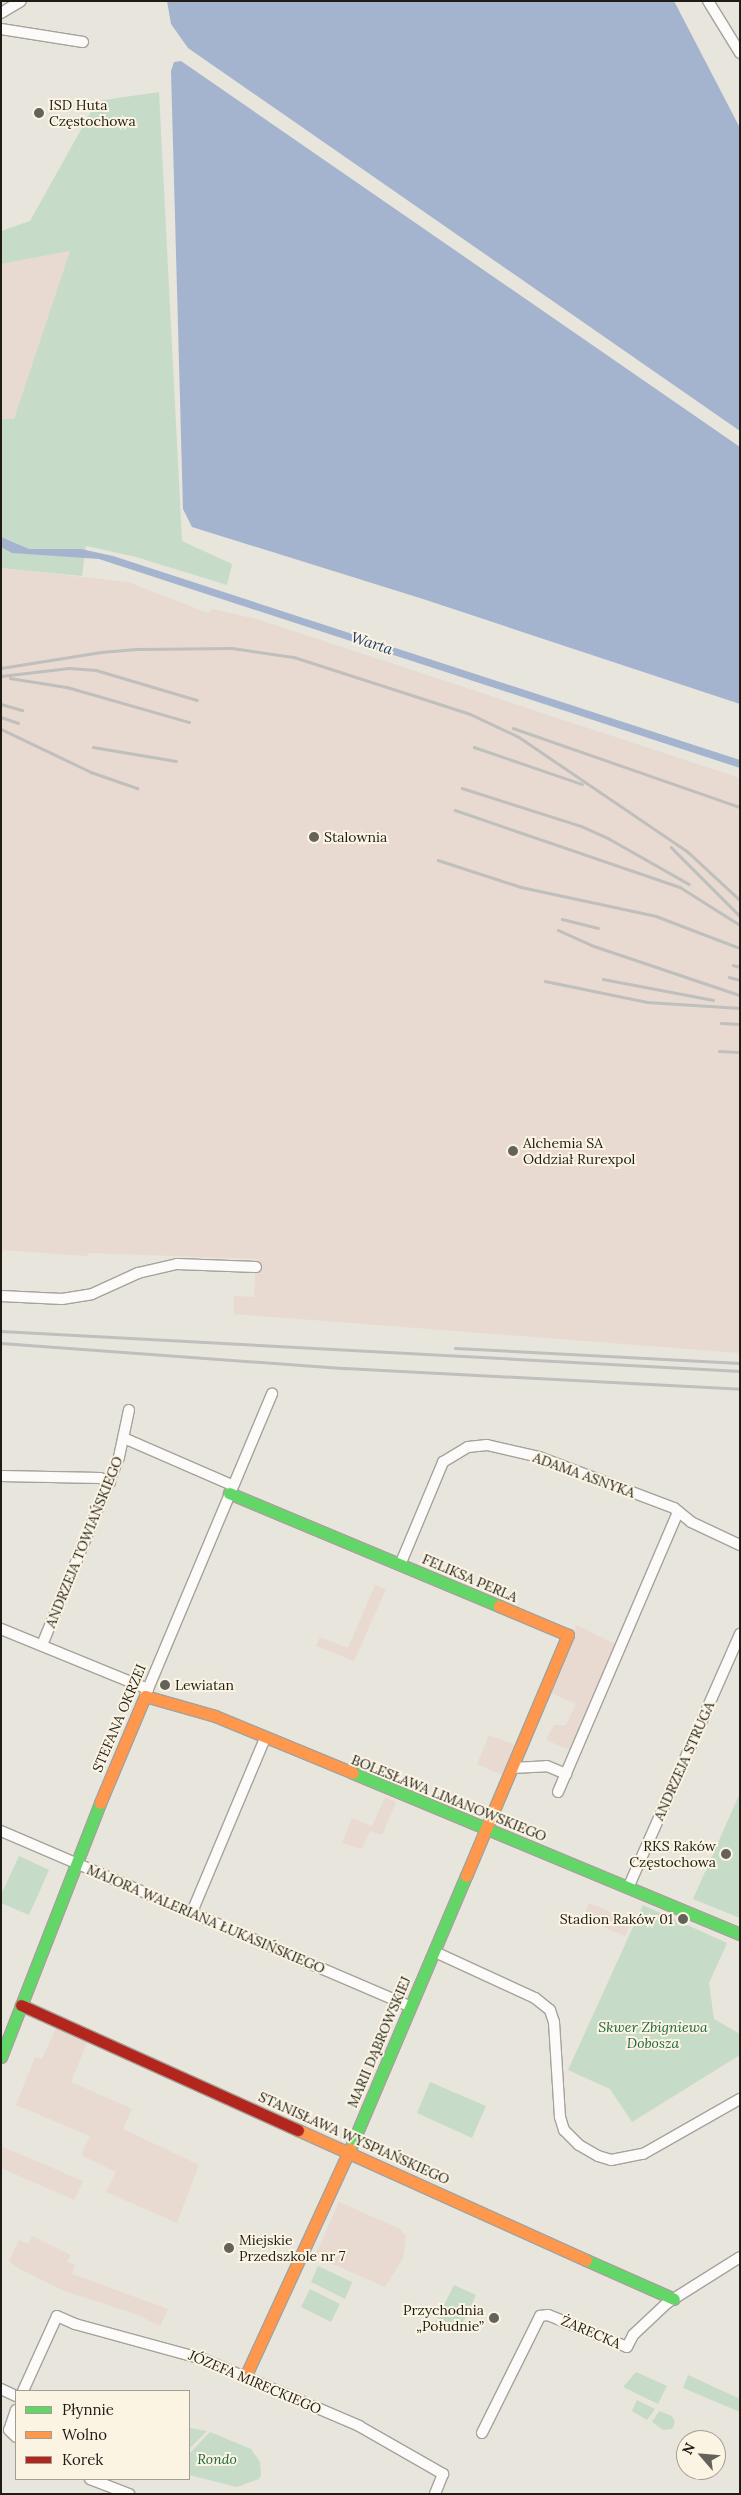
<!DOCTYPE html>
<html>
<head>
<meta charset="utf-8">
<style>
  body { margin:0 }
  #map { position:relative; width:741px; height:2495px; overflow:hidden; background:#e8e5dc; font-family:Lora,serif }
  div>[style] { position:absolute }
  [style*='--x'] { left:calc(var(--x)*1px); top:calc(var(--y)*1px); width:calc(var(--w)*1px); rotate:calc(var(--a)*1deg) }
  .industrial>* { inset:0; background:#e8dad0 }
  .green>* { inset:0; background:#c7dbc9 }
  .water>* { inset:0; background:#a4b4ce }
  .roads { filter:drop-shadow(1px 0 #a5a29c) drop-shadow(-1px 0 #a5a29c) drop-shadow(0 1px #a5a29c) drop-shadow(0 -1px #a5a29c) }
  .street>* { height:10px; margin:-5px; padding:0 5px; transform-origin:5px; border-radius:5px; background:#fcfbfa }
  .fast>* { height:11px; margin:-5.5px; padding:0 5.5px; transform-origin:5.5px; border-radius:5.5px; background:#63d668 }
  .slow>* { height:11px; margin:-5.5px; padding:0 5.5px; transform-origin:5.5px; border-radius:5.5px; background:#ff974d }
  .jam>* { height:11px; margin:-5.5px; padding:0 5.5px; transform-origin:5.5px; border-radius:5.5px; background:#b3261e }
  .rail>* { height:2.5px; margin:-1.25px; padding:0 1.25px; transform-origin:1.25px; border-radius:1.25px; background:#bfbfbd }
  .dots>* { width:14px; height:14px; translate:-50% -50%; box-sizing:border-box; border:2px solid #fbf4e3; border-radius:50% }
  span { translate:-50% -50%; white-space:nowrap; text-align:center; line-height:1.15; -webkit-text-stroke:4px #fbf4e3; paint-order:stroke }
  .poi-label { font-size:14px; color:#1e1c15 }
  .left { translate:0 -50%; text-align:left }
  .right { translate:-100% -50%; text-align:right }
  .street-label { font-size:14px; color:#1e1c15 }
  .park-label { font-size:14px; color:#1d663f; font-style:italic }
  .water-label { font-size:15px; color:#1b386b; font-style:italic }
  .frame { position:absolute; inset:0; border:2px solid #1e1c15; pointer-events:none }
  .legend { position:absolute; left:15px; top:2390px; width:175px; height:90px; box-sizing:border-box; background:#fbf4e3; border:1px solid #a39e91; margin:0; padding:6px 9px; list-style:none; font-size:15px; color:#1e1c15 }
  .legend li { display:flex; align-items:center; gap:10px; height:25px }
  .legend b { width:25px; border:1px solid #a39e91 }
  .north { position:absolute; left:676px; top:2430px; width:50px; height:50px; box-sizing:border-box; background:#fbf4e3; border:1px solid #a39e91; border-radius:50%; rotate:297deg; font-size:14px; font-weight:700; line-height:20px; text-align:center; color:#1e1c15 }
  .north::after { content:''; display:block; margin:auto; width:18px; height:22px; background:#65625b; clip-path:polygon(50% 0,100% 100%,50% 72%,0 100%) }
</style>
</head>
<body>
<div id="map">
  <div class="industrial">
    <div style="clip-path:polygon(70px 251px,14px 419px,1px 419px,1px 264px)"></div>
    <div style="clip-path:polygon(1px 568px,128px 582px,208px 613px,212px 609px,260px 620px,740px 778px,740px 1353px,234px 1314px,234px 1296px,254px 1297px,256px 1259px,89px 1253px,88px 1256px,1px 1250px)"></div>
    <div style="clip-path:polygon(375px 1585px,386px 1589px,354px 1661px,316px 1646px,320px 1637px,348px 1648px)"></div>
    <div style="clip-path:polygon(577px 1625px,617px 1645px,570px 1750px,546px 1740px,554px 1725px,566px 1725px,576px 1704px,549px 1692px)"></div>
    <div style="clip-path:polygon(489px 1735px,515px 1745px,502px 1775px,477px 1764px)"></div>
    <div style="clip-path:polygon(385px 1797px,396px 1802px,382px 1835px,370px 1831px,362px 1849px,342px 1843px,352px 1818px,372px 1826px)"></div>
    <div style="clip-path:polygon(589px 1903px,632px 1921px,625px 1936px,582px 1918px)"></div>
    <div style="clip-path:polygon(56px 2028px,87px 2043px,71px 2082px,132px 2109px,123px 2129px,199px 2165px,177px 2223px,106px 2192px,116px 2172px,81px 2155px,90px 2136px,16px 2105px,35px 2057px,42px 2059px)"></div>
    <div style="clip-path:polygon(1px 2146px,83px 2181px,74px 2200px,1px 2168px)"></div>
    <div style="clip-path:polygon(339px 2202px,400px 2229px,406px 2237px,403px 2258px,385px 2287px,315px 2256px)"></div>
    <div style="clip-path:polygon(32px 2236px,71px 2255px,67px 2262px,75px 2265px,72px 2274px,168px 2309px,160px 2326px,133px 2313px,64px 2291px,19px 2269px,9px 2261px,19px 2240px,28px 2244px)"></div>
  </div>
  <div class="green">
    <div style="clip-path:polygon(159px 92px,182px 541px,232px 564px,227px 585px,136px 557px,86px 546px,82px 576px,1px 568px,1px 419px,14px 419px,70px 251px,1px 264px,1px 231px,30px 221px,97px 101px)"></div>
    <div style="clip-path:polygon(740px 1793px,740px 1918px,693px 1899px)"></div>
    <div style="clip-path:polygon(19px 1856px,49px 1870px,29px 1915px,1px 1903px,1px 1895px)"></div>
    <div style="clip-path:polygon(643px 1905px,727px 1943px,709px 1983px,714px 2019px,740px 2034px,740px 2055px,632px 2122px,610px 2089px,568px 2070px)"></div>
    <div style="clip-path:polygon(430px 2082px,486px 2106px,472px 2138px,417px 2113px)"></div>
    <div style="clip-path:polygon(318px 2266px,352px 2282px,345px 2299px,311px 2282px)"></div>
    <div style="clip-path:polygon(454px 2285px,476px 2295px,458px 2333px,435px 2323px)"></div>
    <div style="clip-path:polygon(310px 2289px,340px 2304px,331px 2322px,301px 2307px)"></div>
    <div style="clip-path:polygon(636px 2372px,667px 2386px,658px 2404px,623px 2387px)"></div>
    <div style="clip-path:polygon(688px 2375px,738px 2398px,740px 2395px,740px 2412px,683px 2388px)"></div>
    <div style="clip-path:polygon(637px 2400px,655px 2409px,647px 2420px,632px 2411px)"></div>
    <div style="clip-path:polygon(659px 2411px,672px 2416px,675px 2422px,672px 2429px,663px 2430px,652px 2422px)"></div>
    <div style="clip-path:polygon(189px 2428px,207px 2431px,189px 2449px)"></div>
    <div style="clip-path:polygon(210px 2432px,251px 2449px,260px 2462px,261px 2475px,259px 2479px,237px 2487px,189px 2475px,189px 2454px)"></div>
  </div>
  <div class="water">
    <div style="clip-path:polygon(167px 1px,674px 1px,740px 128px,740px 431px,188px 48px,171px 24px)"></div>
    <div style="clip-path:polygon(181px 61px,740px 447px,740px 704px,423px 599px,192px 527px,183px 509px,171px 71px,174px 62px)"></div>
    <div style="clip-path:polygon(1px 537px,29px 549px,81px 549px,113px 556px,740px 760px,740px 768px,99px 559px,12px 553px,1px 547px)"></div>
  </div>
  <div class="roads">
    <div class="street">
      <div style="--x:708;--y:1;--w:61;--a:58.4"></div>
      <div style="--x:1;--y:13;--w:23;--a:-31"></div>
      <div style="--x:1;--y:29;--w:83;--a:9"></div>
      <div style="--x:1;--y:1296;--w:61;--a:2.8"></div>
      <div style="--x:62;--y:1299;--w:30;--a:-9"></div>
      <div style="--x:92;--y:1294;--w:51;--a:-24.5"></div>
      <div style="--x:138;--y:1273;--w:40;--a:-13"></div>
      <div style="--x:177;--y:1264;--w:79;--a:2.2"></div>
      <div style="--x:126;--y:1439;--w:116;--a:23.5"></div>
      <div style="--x:1;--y:1476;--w:99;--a:1.2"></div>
      <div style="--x:100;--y:1478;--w:11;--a:22"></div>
      <div style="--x:400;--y:1565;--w:112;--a:-67.3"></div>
      <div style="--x:443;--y:1462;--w:29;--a:-31"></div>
      <div style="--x:468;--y:1447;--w:19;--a:-6"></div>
      <div style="--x:487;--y:1445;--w:53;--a:13"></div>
      <div style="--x:539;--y:1457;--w:144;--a:20.7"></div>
      <div style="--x:674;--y:1508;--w:22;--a:39"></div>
      <div style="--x:691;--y:1522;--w:54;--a:25.1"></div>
      <div style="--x:1;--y:1629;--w:159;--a:22.2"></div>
      <div style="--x:42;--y:1645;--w:203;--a:-67.7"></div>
      <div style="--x:119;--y:1457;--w:48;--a:-78"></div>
      <div style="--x:145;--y:1696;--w:328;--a:-67.2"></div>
      <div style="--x:512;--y:1768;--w:35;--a:-3"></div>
      <div style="--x:547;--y:1766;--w:21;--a:23"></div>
      <div style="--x:558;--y:1792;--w:305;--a:-66.8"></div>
      <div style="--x:1;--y:1831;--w:445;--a:23.2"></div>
      <div style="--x:628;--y:1888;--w:278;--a:-66.2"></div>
      <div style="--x:192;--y:1912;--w:189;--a:-67.2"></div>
      <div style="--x:435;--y:1952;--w:110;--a:24.7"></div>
      <div style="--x:535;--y:1998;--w:19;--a:39"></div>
      <div style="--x:550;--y:2010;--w:13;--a:72"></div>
      <div style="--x:554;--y:2022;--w:95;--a:86.4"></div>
      <div style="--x:560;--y:2117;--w:14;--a:73"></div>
      <div style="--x:564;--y:2130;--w:21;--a:45"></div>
      <div style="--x:579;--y:2145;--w:22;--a:30"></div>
      <div style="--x:598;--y:2156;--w:14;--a:17"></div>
      <div style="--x:611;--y:2160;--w:33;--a:-11"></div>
      <div style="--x:643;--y:2154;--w:112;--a:-29.6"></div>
      <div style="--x:1;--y:2389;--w:17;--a:25"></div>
      <div style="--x:23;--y:2391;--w:82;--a:-65.6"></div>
      <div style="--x:57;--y:2316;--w:20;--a:24"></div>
      <div style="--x:75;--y:2324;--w:133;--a:15.3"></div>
      <div style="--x:203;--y:2359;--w:170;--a:23.2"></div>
      <div style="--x:359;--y:2426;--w:97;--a:29.7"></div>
      <div style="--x:443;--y:2474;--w:22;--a:112"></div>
      <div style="--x:16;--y:2410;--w:21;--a:109"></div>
      <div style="--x:9;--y:2430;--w:10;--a:45"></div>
      <div style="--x:482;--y:2433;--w:131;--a:-63.6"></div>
      <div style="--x:540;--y:2316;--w:8;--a:-7"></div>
      <div style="--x:548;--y:2315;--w:85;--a:22.1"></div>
      <div style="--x:627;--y:2347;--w:13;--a:-63"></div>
      <div style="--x:633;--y:2335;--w:47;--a:-43.3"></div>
      <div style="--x:667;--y:2303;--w:86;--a:-32.2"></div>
      <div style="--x:90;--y:2479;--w:42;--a:21"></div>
    </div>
    <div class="fast">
      <div style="--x:229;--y:1493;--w:293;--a:22.7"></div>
      <div style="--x:353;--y:1773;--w:419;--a:22.6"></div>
      <div style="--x:1;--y:2057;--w:273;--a:-68.7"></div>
      <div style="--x:350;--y:2149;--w:297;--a:-67"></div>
      <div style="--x:586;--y:2260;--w:96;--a:23.9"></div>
    </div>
    <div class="slow">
      <div style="--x:100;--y:1803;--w:116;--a:-67.2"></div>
      <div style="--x:145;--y:1696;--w:73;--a:15.9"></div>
      <div style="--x:215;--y:1716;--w:149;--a:22.4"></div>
      <div style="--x:466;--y:1876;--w:262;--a:-67.1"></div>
      <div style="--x:568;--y:1635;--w:75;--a:-157.2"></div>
      <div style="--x:298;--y:2130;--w:316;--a:24.3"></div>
      <div style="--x:246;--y:2375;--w:249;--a:-65.3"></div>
    </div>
    <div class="jam">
      <div style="--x:21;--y:2005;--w:304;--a:24.3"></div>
    </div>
  </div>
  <div class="rail">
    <div style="--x:1;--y:668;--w:101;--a:-9.1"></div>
    <div style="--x:101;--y:652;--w:38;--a:-5"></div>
    <div style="--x:139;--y:649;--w:93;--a:-0.6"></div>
    <div style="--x:232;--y:648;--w:63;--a:8.3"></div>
    <div style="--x:294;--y:657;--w:185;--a:17.9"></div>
    <div style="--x:470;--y:714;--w:54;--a:25.1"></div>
    <div style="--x:519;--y:737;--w:203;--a:34.2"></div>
    <div style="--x:687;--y:851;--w:72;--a:42.8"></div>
    <div style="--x:1;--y:676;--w:68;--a:-6.7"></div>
    <div style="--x:69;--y:668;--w:27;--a:4"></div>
    <div style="--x:96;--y:670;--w:105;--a:16.5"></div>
    <div style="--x:10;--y:678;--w:58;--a:9"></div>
    <div style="--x:67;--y:687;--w:127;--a:16"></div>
    <div style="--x:1;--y:704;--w:22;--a:16"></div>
    <div style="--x:1;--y:717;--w:18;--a:19"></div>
    <div style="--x:513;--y:728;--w:240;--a:19.2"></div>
    <div style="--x:1;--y:729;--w:100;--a:25.5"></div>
    <div style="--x:91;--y:772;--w:49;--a:19.2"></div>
    <div style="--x:93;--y:747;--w:84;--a:9.6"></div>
    <div style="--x:474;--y:747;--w:114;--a:18.9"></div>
    <div style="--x:462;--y:788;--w:125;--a:17.7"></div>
    <div style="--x:581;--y:826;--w:30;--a:24"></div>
    <div style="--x:608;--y:838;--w:93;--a:29.6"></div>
    <div style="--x:455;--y:810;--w:238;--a:18.9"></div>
    <div style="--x:680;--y:887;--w:71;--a:32.3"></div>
    <div style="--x:671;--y:847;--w:98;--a:45"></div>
    <div style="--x:438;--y:860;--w:87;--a:18"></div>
    <div style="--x:521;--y:887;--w:138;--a:12.1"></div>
    <div style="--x:656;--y:916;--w:90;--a:20.9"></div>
    <div style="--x:562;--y:919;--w:37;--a:14"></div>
    <div style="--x:558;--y:930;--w:36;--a:24"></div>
    <div style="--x:591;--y:945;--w:157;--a:18.6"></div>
    <div style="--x:733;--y:965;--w:7;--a:16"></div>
    <div style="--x:729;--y:977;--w:11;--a:15"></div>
    <div style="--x:603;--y:979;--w:112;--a:10.8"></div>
    <div style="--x:545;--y:981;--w:104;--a:11.6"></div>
    <div style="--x:647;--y:1002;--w:93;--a:3.7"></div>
    <div style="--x:721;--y:1023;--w:19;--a:3"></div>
    <div style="--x:719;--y:1051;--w:21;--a:3"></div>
    <div style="--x:1;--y:1331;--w:740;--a:3.1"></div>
    <div style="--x:1;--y:1343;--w:345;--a:4.2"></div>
    <div style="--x:345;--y:1368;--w:396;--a:3"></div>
    <div style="--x:455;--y:1348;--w:285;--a:3"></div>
  </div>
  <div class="dots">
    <div style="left:39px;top:113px;background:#65625b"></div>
    <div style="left:314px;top:837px;background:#65625b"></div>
    <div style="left:513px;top:1151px;background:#65625b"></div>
    <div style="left:165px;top:1685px;background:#65625b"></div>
    <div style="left:726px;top:1854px;background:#65625b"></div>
    <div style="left:683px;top:1919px;background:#65625b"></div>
    <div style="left:229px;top:2248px;background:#65625b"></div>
    <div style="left:494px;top:2318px;background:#65625b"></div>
  </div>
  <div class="poi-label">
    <span class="left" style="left:49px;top:113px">ISD Huta<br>Częstochowa</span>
    <span class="left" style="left:324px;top:837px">Stalownia</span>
    <span class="left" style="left:523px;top:1151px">Alchemia SA<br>Oddział Rurexpol</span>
    <span class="left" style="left:175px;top:1685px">Lewiatan</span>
    <span class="right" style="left:716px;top:1854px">RKS Raków<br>Częstochowa</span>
    <span class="right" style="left:673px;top:1919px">Stadion Raków 01</span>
    <span class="left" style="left:239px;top:2248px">Miejskie<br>Przedszkole nr 7</span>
    <span class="right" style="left:484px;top:2318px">Przychodnia<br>„Południe”</span>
  </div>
  <div class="street-label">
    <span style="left:584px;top:1475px;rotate:20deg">ADAMA ASNYKA</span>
    <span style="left:84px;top:1542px;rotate:-68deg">ANDRZEJA TOWIAŃSKIEGO</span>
    <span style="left:470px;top:1578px;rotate:23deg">FELIKSA PERLA</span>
    <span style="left:119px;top:1718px;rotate:-67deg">STEFANA OKRZEI</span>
    <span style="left:684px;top:1761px;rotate:-66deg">ANDRZEJA STRUGA</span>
    <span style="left:449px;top:1798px;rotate:22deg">BOLESŁAWA LIMANOWSKIEGO</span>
    <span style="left:206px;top:1919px;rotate:23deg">MAJORA WALERIANA ŁUKASIŃSKIEGO</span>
    <span style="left:379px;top:2042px;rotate:-67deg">MARII DĄBROWSKIEJ</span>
    <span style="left:354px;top:2138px;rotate:24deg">STANISŁAWA WYSPIAŃSKIEGO</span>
    <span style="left:591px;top:2332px;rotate:23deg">ŻARECKA</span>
    <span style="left:255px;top:2382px;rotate:23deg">JÓZEFA MIRECKIEGO</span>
  </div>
  <div class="park-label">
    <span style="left:653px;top:2035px">Skwer Zbigniewa<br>Dobosza</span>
    <span style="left:217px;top:2459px">Rondo</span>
  </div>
  <div class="water-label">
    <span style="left:372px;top:643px;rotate:18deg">Warta</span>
  </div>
  <div class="frame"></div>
  <ul class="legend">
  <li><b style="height:6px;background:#63d668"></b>Płynnie</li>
  <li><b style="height:6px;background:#ff974d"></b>Wolno</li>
  <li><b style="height:6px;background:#b3261e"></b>Korek</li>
  </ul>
  <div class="north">N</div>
</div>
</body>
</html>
